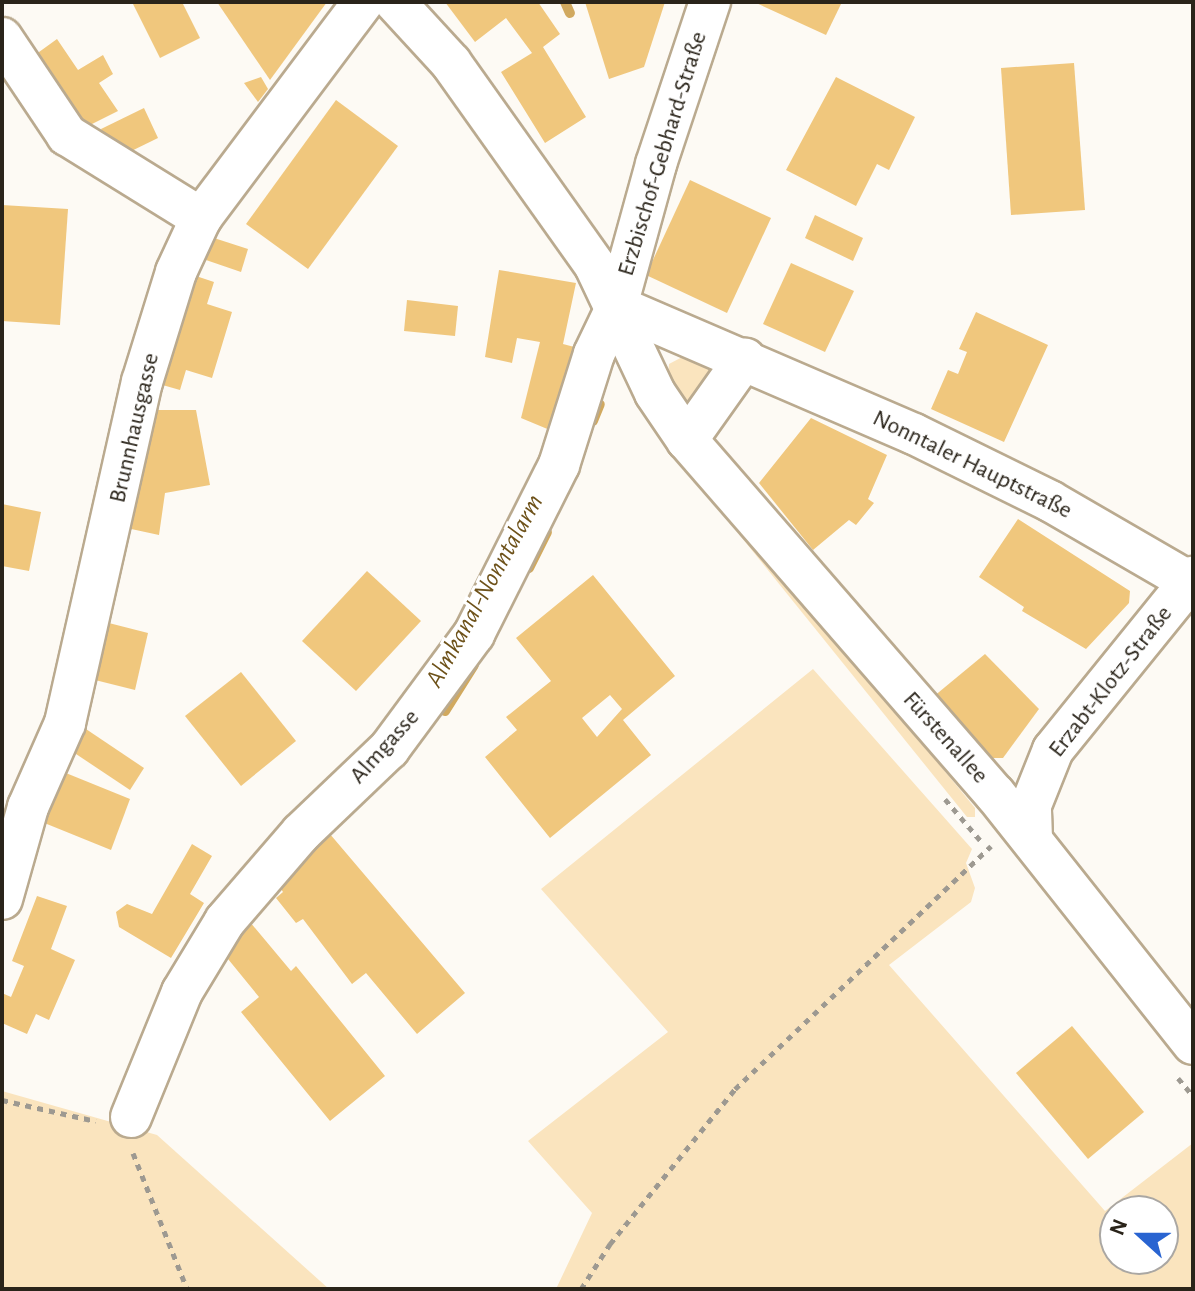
<!DOCTYPE html>
<html>
<head>
<meta charset="utf-8">
<style>
  body { margin:0 }
  #map { position:relative; width:1195px; height:1291px; overflow:hidden; background:#fdfaf4; font-family:"Alegreya Sans",sans-serif }
  div>[style] { position:absolute }
  [style*='--x'] { left:calc(var(--x)*1px); top:calc(var(--y)*1px); width:calc(var(--w)*1px); rotate:calc(var(--a)*1deg) }
  .green>* { inset:0; background:#fae4be }
  .stream>* { height:10px; margin:-5px; padding:0 5px; transform-origin:5px; border-radius:5px; background:#d1a95f }
  .building>* { inset:0; background:#f0c77d }
  .path>* { height:5px; margin-top:-2.5px; transform-origin:0; background:repeating-linear-gradient(90deg,#9d9991 0 6px,transparent 0 12px) }
  .roads { filter:drop-shadow(2px 0 #baaa8f) drop-shadow(-2px 0 #baaa8f) drop-shadow(0 2px #baaa8f) drop-shadow(0 -2px #baaa8f) }
  .minor>* { height:40px; margin:-20px; padding:0 20px; transform-origin:20px; border-radius:20px; background:#fff }
  span { translate:-50% -50%; white-space:nowrap; text-align:center; line-height:1.15; -webkit-text-stroke:6px #fff; paint-order:stroke }
  .street-label { font-size:24px; color:#2a241a }
  .water-label { font-size:26px; color:#6e521a; font-style:italic }
  .frame { position:absolute; inset:0; border:4px solid #2a241a; pointer-events:none }
  .north { position:absolute; left:1099px; top:1195px; width:80px; height:80px; box-sizing:border-box; background:#fff; border:2px solid #aaa7a3; border-radius:50%; rotate:291deg; font-size:22px; font-weight:700; line-height:32px; text-align:center; color:#2a241a }
  .north::after { content:''; display:block; margin:auto; width:28px; height:36px; background:#2964d1; clip-path:polygon(50% 0,100% 100%,50% 72%,0 100%) }
</style>
</head>
<body>
<div id="map">
  <div class="green">
    <div style="clip-path:polygon(688px 354px,715px 370px,689px 404px,668px 375px,669px 364px)"></div>
    <div style="clip-path:polygon(688px 471px,817px 615px,975px 808px,975px 817px,967px 817px)"></div>
    <div style="clip-path:polygon(evenodd,813px 669px,972px 849px,966px 863px,975px 888px,971px 902px,889px 965px,1105px 1211px,1193px 1143px,1193px 1289px,556px 1289px,592px 1213px,528px 1141px,668px 1032px,541px 889px,813px 669px,1115px 1211px,1163px 1211px,1163px 1259px,1115px 1259px,1115px 1211px)"></div>
    <div style="clip-path:polygon(2px 1091px,157px 1135px,329px 1289px,2px 1289px)"></div>
  </div>
  <div class="stream">
    <div style="--x:565;--y:2;--w:12;--a:66"></div>
    <div style="--x:593;--y:421;--w:18;--a:-68"></div>
    <div style="--x:529;--y:568;--w:40;--a:-63.4"></div>
    <div style="--x:445;--y:711;--w:54;--a:-57.8"></div>
  </div>
  <div class="building">
    <div style="clip-path:polygon(132px 2px,182px 2px,200px 38px,160px 58px)"></div>
    <div style="clip-path:polygon(217px 2px,327px 2px,270px 80px)"></div>
    <div style="clip-path:polygon(445px 2px,538px 2px,560px 34px,543px 47px,586px 117px,545px 143px,501px 72px,532px 53px,506px 18px,475px 42px)"></div>
    <div style="clip-path:polygon(585px 2px,665px 2px,644px 67px,609px 79px)"></div>
    <div style="clip-path:polygon(754px 2px,842px 2px,826px 35px)"></div>
    <div style="clip-path:polygon(57px 39px,78px 70px,103px 55px,113px 74px,99px 83px,118px 111px,76px 132px,28px 60px)"></div>
    <div style="clip-path:polygon(1074px 63px,1085px 210px,1011px 215px,1001px 68px)"></div>
    <div style="clip-path:polygon(261px 77px,268px 89px,258px 102px,244px 83px)"></div>
    <div style="clip-path:polygon(836px 77px,915px 117px,889px 170px,877px 164px,856px 206px,786px 170px)"></div>
    <div style="clip-path:polygon(336px 100px,398px 146px,308px 269px,246px 224px)"></div>
    <div style="clip-path:polygon(144px 108px,158px 138px,115px 159px,101px 129px)"></div>
    <div style="clip-path:polygon(690px 180px,771px 218px,727px 313px,646px 275px)"></div>
    <div style="clip-path:polygon(2px 205px,68px 209px,60px 325px,2px 321px)"></div>
    <div style="clip-path:polygon(815px 215px,863px 238px,853px 261px,805px 238px)"></div>
    <div style="clip-path:polygon(214px 238px,248px 249px,241px 272px,206px 260px)"></div>
    <div style="clip-path:polygon(791px 263px,854px 291px,825px 352px,763px 324px)"></div>
    <div style="clip-path:polygon(499px 270px,576px 283px,563px 344px,578px 348px,557px 433px,521px 418px,540px 342px,517px 338px,512px 363px,485px 357px)"></div>
    <div style="clip-path:polygon(187px 273px,214px 282px,207px 304px,232px 312px,212px 378px,186px 370px,180px 390px,152px 382px)"></div>
    <div style="clip-path:polygon(407px 300px,458px 306px,455px 336px,404px 331px)"></div>
    <div style="clip-path:polygon(976px 312px,1048px 345px,1004px 442px,931px 409px,948px 370px,958px 374px,967px 352px,959px 349px)"></div>
    <div style="clip-path:polygon(145px 410px,196px 410px,210px 485px,165px 493px,159px 535px,122px 527px)"></div>
    <div style="clip-path:polygon(811px 418px,887px 455px,868px 499px,874px 503px,856px 525px,849px 520px,813px 550px,759px 483px)"></div>
    <div style="clip-path:polygon(2px 504px,41px 512px,29px 571px,2px 566px)"></div>
    <div style="clip-path:polygon(1018px 519px,1130px 591px,1129px 603px,1086px 649px,1022px 611px,1024px 607px,979px 577px)"></div>
    <div style="clip-path:polygon(367px 571px,421px 621px,356px 691px,302px 641px)"></div>
    <div style="clip-path:polygon(evenodd,593px 575px,675px 676px,623px 720px,651px 755px,550px 838px,485px 757px,517px 730px,506px 717px,551px 681px,516px 638px,593px 575px,610px 695px,622px 709px,597px 737px,582px 718px,610px 695px)"></div>
    <div style="clip-path:polygon(101px 621px,148px 633px,135px 690px,87px 678px)"></div>
    <div style="clip-path:polygon(985px 654px,1039px 709px,1003px 758px,986px 758px,933px 697px)"></div>
    <div style="clip-path:polygon(241px 672px,296px 741px,241px 786px,185px 716px)"></div>
    <div style="clip-path:polygon(80px 725px,144px 768px,130px 790px,70px 750px)"></div>
    <div style="clip-path:polygon(56px 769px,130px 799px,111px 850px,37px 820px)"></div>
    <div style="clip-path:polygon(324px 827px,465px 993px,417px 1034px,366px 973px,352px 984px,303px 919px,296px 923px,276px 898px,283px 892px,276px 881px)"></div>
    <div style="clip-path:polygon(192px 844px,212px 856px,190px 894px,204px 903px,171px 958px,119px 927px,116px 912px,127px 904px,152px 914px)"></div>
    <div style="clip-path:polygon(37px 896px,67px 906px,51px 949px,75px 960px,49px 1020px,36px 1014px,27px 1034px,2px 1023px,2px 993px,11px 997px,24px 966px,12px 961px)"></div>
    <div style="clip-path:polygon(250px 922px,291px 971px,296px 966px,385px 1076px,330px 1121px,241px 1012px,259px 997px,219px 948px)"></div>
    <div style="clip-path:polygon(1072px 1026px,1144px 1112px,1088px 1159px,1016px 1073px)"></div>
  </div>
  <div class="path">
    <div style="--x:945;--y:799;--w:54;--a:49.5"></div>
    <div style="--x:1178;--y:1078;--w:23;--a:50"></div>
    <div style="--x:2;--y:1100;--w:96;--a:12.6"></div>
    <div style="--x:133;--y:1153;--w:146;--a:68.3"></div>
    <div style="--x:581;--y:1289;--w:54;--a:-57.2"></div>
    <div style="--x:610;--y:1244;--w:199;--a:-51.1"></div>
    <div style="--x:735;--y:1089;--w:353;--a:-43.5"></div>
  </div>
  <div class="roads">
    <div class="minor">
      <div style="--x:395;--y:2;--w:83;--a:47.4"></div>
      <div style="--x:451;--y:63;--w:249;--a:54.6"></div>
      <div style="--x:595;--y:266;--w:140;--a:64.7"></div>
      <div style="--x:655;--y:393;--w:57;--a:55.8"></div>
      <div style="--x:687;--y:440;--w:469;--a:49"></div>
      <div style="--x:995;--y:794;--w:319;--a:51.6"></div>
      <div style="--x:2;--y:38;--w:117;--a:56.2"></div>
      <div style="--x:67;--y:135;--w:158;--a:31.8"></div>
      <div style="--x:617;--y:306;--w:323;--a:23.3"></div>
      <div style="--x:914;--y:434;--w:152;--a:26.2"></div>
      <div style="--x:1050;--y:501;--w:165;--a:30.1"></div>
      <div style="--x:687;--y:440;--w:100;--a:-54.7"></div>
      <div style="--x:1032;--y:839;--w:34;--a:-92"></div>
      <div style="--x:1031;--y:805;--w:59;--a:-68.2"></div>
      <div style="--x:1053;--y:750;--w:223;--a:-51"></div>
      <div style="--x:2;--y:899;--w:96;--a:-74.2"></div>
      <div style="--x:28;--y:807;--w:92;--a:-66.2"></div>
      <div style="--x:65;--y:723;--w:350;--a:-77.3"></div>
      <div style="--x:142;--y:382;--w:115;--a:-72.8"></div>
      <div style="--x:176;--y:272;--w:60;--a:-65.2"></div>
      <div style="--x:201;--y:218;--w:270;--a:-53.1"></div>
      <div style="--x:131;--y:1117;--w:135;--a:-67.8"></div>
      <div style="--x:182;--y:992;--w:83;--a:-58.8"></div>
      <div style="--x:225;--y:921;--w:116;--a:-49.2"></div>
      <div style="--x:301;--y:833;--w:122;--a:-43.7"></div>
      <div style="--x:389;--y:749;--w:143;--a:-53.5"></div>
      <div style="--x:474;--y:634;--w:189;--a:-63.3"></div>
      <div style="--x:559;--y:465;--w:116;--a:-72.5"></div>
      <div style="--x:594;--y:354;--w:53;--a:-64.4"></div>
      <div style="--x:617;--y:306;--w:147;--a:-74.6"></div>
      <div style="--x:656;--y:164;--w:171;--a:-71.6"></div>
    </div>
  </div>
  <div class="street-label">
    <span style="left:663px;top:154px;rotate:-73deg">Erzbischof-Gebhard-Straße</span>
    <span style="left:135px;top:428px;rotate:-77deg">Brunnhausgasse</span>
    <span style="left:972px;top:465px;rotate:26deg">Nonntaler Hauptstraße</span>
    <span style="left:1111px;top:682px;rotate:-52deg">Erzabt-Klotz-Straße</span>
    <span style="left:945px;top:738px;rotate:48deg">Fürstenallee</span>
    <span style="left:385px;top:747px;rotate:-48deg">Almgasse</span>
  </div>
  <div class="water-label">
    <span style="left:485px;top:591px;rotate:-61deg">Almkanal-Nonntalarm</span>
  </div>
  <div class="frame"></div>
  <div class="north">N</div>
</div>
</body>
</html>
